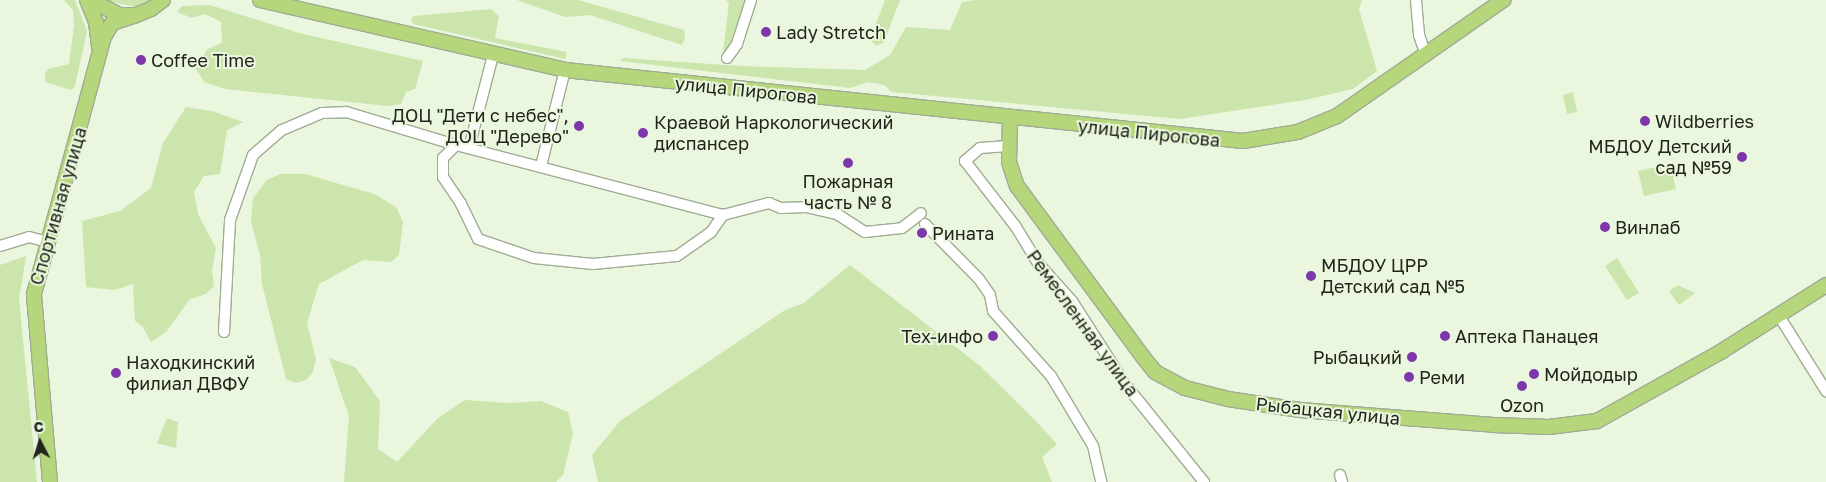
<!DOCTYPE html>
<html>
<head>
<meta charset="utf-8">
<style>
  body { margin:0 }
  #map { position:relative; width:1826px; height:482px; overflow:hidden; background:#eaf6dd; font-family:"Golos Text",sans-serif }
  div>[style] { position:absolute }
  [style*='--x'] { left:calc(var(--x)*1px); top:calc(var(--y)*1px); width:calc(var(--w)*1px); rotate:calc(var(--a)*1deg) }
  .green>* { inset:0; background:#cbe5ad }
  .roads { filter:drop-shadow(1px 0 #a0ac94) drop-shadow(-1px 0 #a0ac94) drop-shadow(0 1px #a0ac94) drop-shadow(0 -1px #a0ac94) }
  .minor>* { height:10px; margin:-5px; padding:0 5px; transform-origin:5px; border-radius:5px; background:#fff }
  .major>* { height:14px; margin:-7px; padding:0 7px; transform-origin:7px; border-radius:7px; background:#b5d67b }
  .dots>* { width:14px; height:14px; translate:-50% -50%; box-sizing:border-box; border:2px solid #eaf6dd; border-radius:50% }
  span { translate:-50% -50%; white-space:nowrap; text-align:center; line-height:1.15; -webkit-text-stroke:4px #eaf6dd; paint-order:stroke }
  .poi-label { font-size:18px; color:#21251c }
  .left { translate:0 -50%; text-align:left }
  .right { translate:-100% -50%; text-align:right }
  .street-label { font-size:18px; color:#21251c }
  .north { position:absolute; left:15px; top:417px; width:50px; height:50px; -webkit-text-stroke:4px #eaf6dd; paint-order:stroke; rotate:355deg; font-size:14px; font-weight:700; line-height:20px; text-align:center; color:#21251c }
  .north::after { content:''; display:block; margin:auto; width:18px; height:22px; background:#21251c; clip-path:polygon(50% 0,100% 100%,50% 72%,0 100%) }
</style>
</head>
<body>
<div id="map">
  <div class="green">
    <div style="clip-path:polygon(64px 0,75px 0,87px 31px,75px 86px,71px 90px,45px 82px,45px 74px,48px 69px,69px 64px,74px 25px,73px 10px)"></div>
    <div style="clip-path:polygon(104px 0,153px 0,143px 6px,131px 6px)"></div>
    <div style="clip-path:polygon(517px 0,578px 0,684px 30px,685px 37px,682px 45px,590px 15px,565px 17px)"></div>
    <div style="clip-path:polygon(726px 0,746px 0,728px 50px,723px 52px,729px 3px)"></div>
    <div style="clip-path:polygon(885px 0,900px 0,884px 42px,876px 46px,870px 40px)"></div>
    <div style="clip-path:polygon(976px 0,1362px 0,1359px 9px,1377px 71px,1353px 89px,1305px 100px,1180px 119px,892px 92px,884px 85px,868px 82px,850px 88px,620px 61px,623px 58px,740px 66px,865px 70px,890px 55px,906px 27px,950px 30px,962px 2px)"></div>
    <div style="clip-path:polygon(210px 5px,299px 33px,423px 61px,415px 89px,406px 92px,401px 104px,388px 106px,225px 89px,204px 82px,195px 67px,208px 49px,222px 43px,221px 22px,205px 14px,192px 18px,177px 12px,182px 6px)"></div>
    <div style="clip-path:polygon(491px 9px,499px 16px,495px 38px,567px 52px,565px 59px,413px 24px,411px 19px,414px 16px)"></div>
    <div style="clip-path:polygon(1573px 92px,1577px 112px,1567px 114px,1563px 95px)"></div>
    <div style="clip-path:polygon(186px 107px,212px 111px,243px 122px,227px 130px,220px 174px,204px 176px,194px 192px,198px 214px,216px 248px,212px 271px,214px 286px,206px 294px,190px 299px,166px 332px,151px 342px,142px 326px,135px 321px,133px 284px,115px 290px,86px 287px,82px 221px,120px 211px,151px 188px,163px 143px)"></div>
    <div style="clip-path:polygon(1670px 164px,1676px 189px,1644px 196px,1638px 171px)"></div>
    <div style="clip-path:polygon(280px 174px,305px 174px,374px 194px,396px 207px,403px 222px,399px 255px,391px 262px,363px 260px,319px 284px,307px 323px,316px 360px,313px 372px,306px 380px,296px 383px,286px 379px,262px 284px,260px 255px,251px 222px,253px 198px,267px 180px)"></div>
    <div style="clip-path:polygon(26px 256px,19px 299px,37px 482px,0 482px,0 265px)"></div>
    <div style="clip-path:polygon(1617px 258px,1639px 293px,1627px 300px,1605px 266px)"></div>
    <div style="clip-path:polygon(850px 265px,979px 365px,1032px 417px,1057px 444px,1042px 457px,1052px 482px,598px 482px,592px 455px,620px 421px,785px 310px,804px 303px)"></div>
    <div style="clip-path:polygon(1678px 285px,1695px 293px,1679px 305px,1669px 291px)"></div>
    <div style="clip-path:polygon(329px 358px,355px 367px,380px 401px,378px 449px,397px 462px,437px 419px,465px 400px,508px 403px,541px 401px,568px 412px,573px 433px,563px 475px,556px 482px,344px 482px,349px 416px)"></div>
    <div style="clip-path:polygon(167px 418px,178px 422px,176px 448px,157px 443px)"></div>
  </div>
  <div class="roads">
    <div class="minor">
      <div style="--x:1416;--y:0;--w:35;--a:85"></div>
      <div style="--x:1419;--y:35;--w:21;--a:71"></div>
      <div style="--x:727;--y:58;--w:17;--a:-54"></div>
      <div style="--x:737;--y:44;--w:46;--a:-72.3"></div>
      <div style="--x:456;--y:145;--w:18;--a:135"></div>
      <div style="--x:443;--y:158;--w:19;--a:90"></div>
      <div style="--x:443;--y:177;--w:32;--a:56"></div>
      <div style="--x:461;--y:204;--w:39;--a:64"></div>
      <div style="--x:478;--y:239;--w:59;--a:18.7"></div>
      <div style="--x:534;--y:258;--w:59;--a:5.8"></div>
      <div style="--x:593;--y:264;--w:84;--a:-5.4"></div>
      <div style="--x:677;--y:256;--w:42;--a:-35.2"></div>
      <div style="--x:711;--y:232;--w:21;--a:-55"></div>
      <div style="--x:1008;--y:146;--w:28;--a:176"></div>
      <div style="--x:980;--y:148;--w:20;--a:139"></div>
      <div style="--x:965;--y:161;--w:83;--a:52.3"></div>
      <div style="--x:1016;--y:227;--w:42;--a:58.6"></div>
      <div style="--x:1038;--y:263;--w:51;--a:48.2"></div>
      <div style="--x:1072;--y:301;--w:98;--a:57.4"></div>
      <div style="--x:1125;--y:384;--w:126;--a:51.1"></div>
      <div style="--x:469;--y:148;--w:96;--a:-75.5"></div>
      <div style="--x:541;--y:166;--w:99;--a:-76"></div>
      <div style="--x:925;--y:224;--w:77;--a:45.5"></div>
      <div style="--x:979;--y:279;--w:19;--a:55"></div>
      <div style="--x:990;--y:295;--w:16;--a:79"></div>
      <div style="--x:993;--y:311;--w:87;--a:48.3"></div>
      <div style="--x:1051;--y:376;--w:82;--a:59"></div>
      <div style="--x:1093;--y:446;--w:37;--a:77"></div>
      <div style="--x:0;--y:246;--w:30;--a:-17"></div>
      <div style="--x:29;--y:237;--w:20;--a:15"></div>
      <div style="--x:1779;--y:316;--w:89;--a:57.9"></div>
      <div style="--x:224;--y:332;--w:112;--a:-86.9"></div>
      <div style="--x:230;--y:220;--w:69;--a:-70.5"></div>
      <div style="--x:253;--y:155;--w:38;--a:-41"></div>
      <div style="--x:282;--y:130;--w:43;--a:-23"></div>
      <div style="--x:322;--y:113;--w:24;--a:-2"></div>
      <div style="--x:346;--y:112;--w:115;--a:16.7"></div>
      <div style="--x:456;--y:145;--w:276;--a:14.7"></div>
      <div style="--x:723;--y:215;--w:48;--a:-14.6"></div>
      <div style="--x:769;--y:203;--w:13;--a:23"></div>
      <div style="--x:781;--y:208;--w:25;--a:-2"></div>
      <div style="--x:806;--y:207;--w:32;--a:13"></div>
      <div style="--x:837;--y:214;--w:33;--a:33"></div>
      <div style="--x:865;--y:232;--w:37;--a:-6"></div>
      <div style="--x:902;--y:228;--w:24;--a:-38"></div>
      <div style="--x:1340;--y:475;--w:7;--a:74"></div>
    </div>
    <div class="major">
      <div style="--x:87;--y:0;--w:24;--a:68"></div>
      <div style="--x:96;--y:22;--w:25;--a:83"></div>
      <div style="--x:91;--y:0;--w:32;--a:28"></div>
      <div style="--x:119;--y:15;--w:17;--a:0"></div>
      <div style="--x:136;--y:15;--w:16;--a:-22"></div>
      <div style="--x:151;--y:9;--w:15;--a:-37"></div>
      <div style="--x:260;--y:0;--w:313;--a:12.9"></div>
      <div style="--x:565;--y:70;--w:682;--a:5.98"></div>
      <div style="--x:1243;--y:141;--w:56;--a:-9.3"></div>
      <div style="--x:1298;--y:132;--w:42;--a:-22.3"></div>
      <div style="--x:1337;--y:116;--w:203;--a:-34.9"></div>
      <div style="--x:1010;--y:118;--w:44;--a:91.3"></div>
      <div style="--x:1009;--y:162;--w:25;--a:72"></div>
      <div style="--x:1017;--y:186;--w:212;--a:53.6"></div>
      <div style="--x:1143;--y:357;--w:19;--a:51"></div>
      <div style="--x:1155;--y:372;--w:34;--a:28"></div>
      <div style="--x:1185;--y:388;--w:44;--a:14.3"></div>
      <div style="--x:1228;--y:399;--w:73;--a:8.7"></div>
      <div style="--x:1300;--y:410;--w:194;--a:4.4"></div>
      <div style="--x:1493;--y:425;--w:56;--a:2"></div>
      <div style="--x:1549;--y:427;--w:48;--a:-7.1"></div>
      <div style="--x:1597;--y:421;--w:143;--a:-29.2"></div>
      <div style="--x:1722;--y:351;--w:123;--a:-32.4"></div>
      <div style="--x:50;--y:482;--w:189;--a:-94.9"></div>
      <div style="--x:34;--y:294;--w:266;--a:-74.8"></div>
      <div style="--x:104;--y:37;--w:16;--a:-60"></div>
      <div style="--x:112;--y:23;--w:25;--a:-18"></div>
    </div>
  </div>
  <div class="dots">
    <div style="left:766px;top:32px;background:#7c37ab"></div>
    <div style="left:141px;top:60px;background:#7c37ab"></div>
    <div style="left:1645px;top:121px;background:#7c37ab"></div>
    <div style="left:579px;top:126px;background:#7c37ab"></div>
    <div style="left:643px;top:133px;background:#7c37ab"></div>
    <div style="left:1742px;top:157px;background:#7c37ab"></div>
    <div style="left:848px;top:163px;background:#7c37ab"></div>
    <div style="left:1605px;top:227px;background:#7c37ab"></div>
    <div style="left:922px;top:233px;background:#7c37ab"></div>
    <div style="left:1311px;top:276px;background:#7c37ab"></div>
    <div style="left:993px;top:336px;background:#7c37ab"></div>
    <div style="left:1445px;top:336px;background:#7c37ab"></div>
    <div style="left:1412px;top:357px;background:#7c37ab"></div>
    <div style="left:116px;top:373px;background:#7c37ab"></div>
    <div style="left:1534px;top:374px;background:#7c37ab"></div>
    <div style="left:1409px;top:377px;background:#7c37ab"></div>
    <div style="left:1522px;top:386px;background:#7c37ab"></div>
  </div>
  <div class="poi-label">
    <span class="left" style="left:776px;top:32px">Lady Stretch</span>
    <span class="left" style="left:151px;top:60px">Coffee Time</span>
    <span class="right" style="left:569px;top:126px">ДОЦ "Дети с небес",<br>ДОЦ "Дерево"</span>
    <span class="left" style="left:1655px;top:121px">Wildberries</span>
    <span class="left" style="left:654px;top:133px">Краевой Наркологический<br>диспансер</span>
    <span class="right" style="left:1732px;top:157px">МБДОУ Детский<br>сад №59</span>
    <span style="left:848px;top:192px">Пожарная<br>часть № 8</span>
    <span class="left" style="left:1615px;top:227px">Винлаб</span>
    <span class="left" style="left:932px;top:233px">Рината</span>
    <span class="left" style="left:1321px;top:276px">МБДОУ ЦРР<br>Детский сад №5</span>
    <span class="right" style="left:983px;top:336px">Тех-инфо</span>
    <span class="left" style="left:1455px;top:336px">Аптека Панацея</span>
    <span class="right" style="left:1402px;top:357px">Рыбацкий</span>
    <span class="left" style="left:126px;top:373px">Находкинский<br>филиал ДВФУ</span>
    <span class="left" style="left:1544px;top:374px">Мойдодыр</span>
    <span class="left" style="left:1419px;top:377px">Реми</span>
    <span style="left:1522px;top:405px">Ozon</span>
  </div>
  <div class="street-label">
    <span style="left:746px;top:90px;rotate:6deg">улица Пирогова</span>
    <span style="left:1149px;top:133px;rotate:6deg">улица Пирогова</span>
    <span style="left:58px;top:206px;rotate:-74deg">Спортивная улица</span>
    <span style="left:1083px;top:323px;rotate:54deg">Ремесленная улица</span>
    <span style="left:1328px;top:411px;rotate:6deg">Рыбацкая улица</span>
  </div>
  <div class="north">С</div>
</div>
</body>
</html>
